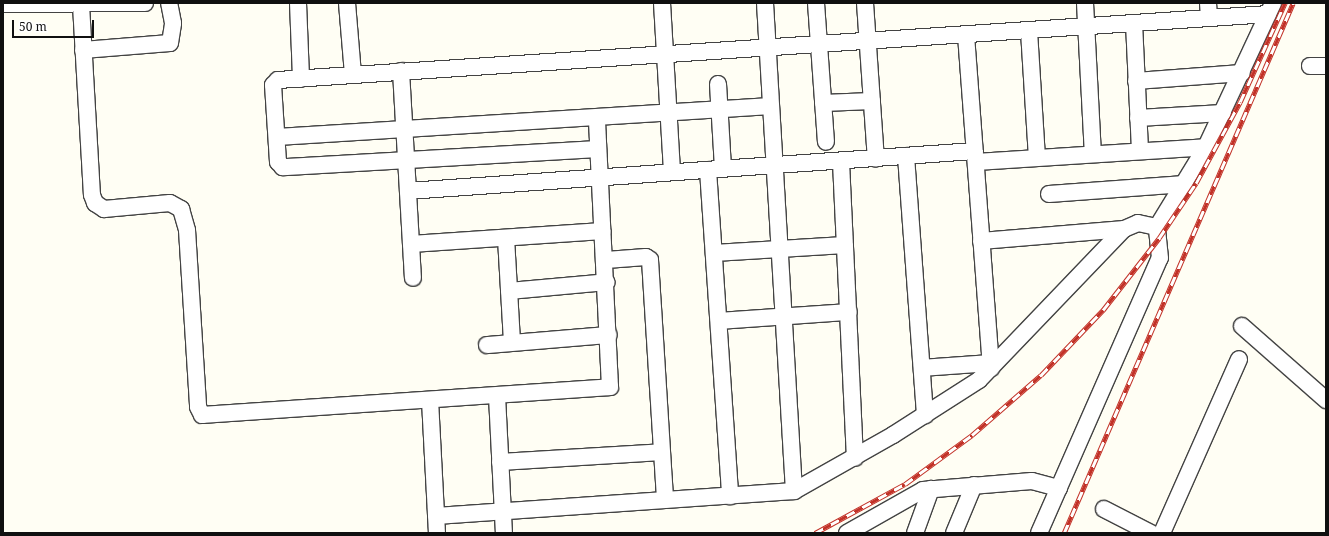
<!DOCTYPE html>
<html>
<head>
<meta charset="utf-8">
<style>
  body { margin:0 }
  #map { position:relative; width:1329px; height:536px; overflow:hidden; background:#fffef4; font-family:"Noto Serif",serif }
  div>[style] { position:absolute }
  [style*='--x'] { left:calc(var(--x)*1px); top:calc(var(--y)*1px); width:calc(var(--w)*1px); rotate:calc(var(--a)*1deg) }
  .roads { filter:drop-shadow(1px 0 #434343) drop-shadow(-1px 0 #434343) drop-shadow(0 1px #434343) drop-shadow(0 -1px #434343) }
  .minor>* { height:16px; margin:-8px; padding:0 8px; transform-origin:8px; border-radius:8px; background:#fff }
  .rail>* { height:4.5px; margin-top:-2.25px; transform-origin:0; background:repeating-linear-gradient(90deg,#fff 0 9px,#c23127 0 18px); box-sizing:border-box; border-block:1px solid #c23127 }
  span { translate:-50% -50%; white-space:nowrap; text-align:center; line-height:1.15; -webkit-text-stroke:4px #fff; paint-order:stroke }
  .frame { position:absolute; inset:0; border:4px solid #101010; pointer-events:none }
  .scale { position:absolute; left:12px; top:20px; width:82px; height:18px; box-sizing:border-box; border:2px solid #101010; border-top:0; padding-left:5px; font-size:12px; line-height:14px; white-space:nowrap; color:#101010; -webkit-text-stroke:3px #fff; paint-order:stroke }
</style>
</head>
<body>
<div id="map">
  <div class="roads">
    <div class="minor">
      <div style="--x:298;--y:3;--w:76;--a:87.7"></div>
      <div style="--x:347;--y:3;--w:72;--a:85.2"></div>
      <div style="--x:662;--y:3;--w:169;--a:86.6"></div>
      <div style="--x:765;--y:3;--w:489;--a:86.6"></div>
      <div style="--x:816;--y:3;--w:139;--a:85.9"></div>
      <div style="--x:865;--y:3;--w:156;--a:86"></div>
      <div style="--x:1085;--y:3;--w:151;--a:87"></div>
      <div style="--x:1208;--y:3;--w:15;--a:86"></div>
      <div style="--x:3;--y:4;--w:142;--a:-0.4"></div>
      <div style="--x:81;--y:5;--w:190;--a:86.7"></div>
      <div style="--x:92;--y:195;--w:9;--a:69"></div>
      <div style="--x:95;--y:203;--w:11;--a:34"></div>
      <div style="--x:104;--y:209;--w:66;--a:-5.2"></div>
      <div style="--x:170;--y:203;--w:13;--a:29"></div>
      <div style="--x:181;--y:209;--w:22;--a:74"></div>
      <div style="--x:187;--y:230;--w:177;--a:86.4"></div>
      <div style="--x:198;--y:407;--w:9;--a:63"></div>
      <div style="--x:202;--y:415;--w:409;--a:-3.9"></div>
      <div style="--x:610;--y:387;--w:269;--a:-92.8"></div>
      <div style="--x:1134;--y:23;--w:128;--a:87.3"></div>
      <div style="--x:1029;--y:31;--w:127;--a:86.4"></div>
      <div style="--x:966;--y:35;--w:334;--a:85.7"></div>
      <div style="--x:83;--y:50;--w:87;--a:-4.6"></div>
      <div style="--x:170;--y:43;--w:20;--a:-81"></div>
      <div style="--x:173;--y:23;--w:20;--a:-101"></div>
      <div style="--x:1310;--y:66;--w:16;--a:0"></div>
      <div style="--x:401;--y:71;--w:207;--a:86.7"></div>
      <div style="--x:1136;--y:81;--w:106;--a:-4.3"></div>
      <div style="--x:718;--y:84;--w:85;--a:86.6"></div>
      <div style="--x:823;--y:103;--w:49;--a:-2.3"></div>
      <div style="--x:1138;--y:118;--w:85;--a:-3.4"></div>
      <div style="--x:277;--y:137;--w:495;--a:-3.6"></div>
      <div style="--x:598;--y:149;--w:316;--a:176.7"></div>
      <div style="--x:283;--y:167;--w:7;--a:-135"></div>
      <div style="--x:278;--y:162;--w:77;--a:-93.7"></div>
      <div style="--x:273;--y:85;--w:7;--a:-45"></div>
      <div style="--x:278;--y:80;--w:992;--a:-3.81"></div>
      <div style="--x:906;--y:156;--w:260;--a:85.8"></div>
      <div style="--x:841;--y:162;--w:296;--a:87.3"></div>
      <div style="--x:976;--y:162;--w:230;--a:-3.7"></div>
      <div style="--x:708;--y:170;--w:327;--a:86.1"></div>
      <div style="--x:408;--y:191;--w:568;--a:-4.04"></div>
      <div style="--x:1049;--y:194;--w:136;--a:-4.2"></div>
      <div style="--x:506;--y:238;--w:104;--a:86.7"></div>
      <div style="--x:981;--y:241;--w:144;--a:-4.8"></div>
      <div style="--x:411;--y:244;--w:192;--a:-3.9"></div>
      <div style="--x:714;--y:253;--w:131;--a:-3.5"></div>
      <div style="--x:606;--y:260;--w:40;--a:-4.3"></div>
      <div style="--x:646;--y:257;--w:5;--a:37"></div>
      <div style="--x:650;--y:260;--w:240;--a:86.4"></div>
      <div style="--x:509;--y:291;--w:98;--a:-5.2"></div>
      <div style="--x:719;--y:321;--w:130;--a:-4"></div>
      <div style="--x:1242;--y:326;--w:112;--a:41.4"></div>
      <div style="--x:487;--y:345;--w:122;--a:-4.7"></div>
      <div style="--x:922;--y:368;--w:68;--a:-4.2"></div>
      <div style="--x:497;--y:396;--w:137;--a:87.1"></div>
      <div style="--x:430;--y:400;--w:133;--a:87"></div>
      <div style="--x:500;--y:462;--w:162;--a:-3.5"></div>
      <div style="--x:1104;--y:509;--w:53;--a:27.1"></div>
      <div style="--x:436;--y:516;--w:359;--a:-4"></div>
      <div style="--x:794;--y:491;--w:114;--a:-29.5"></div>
      <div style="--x:893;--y:435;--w:102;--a:-32.6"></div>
      <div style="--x:979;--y:380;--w:209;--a:-46.2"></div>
      <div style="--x:1124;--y:229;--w:15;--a:-23"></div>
      <div style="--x:1138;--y:223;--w:19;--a:12"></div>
      <div style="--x:847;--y:533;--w:87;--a:-29.5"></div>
      <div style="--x:923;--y:490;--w:109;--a:-4.7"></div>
      <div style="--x:1032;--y:481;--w:28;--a:15"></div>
      <div style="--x:915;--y:533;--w:47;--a:-70"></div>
      <div style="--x:954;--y:533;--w:52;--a:-67.4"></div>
      <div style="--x:1039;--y:533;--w:300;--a:-66.3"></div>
      <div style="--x:1160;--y:258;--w:31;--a:-96"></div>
      <div style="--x:1157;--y:227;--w:94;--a:-58.5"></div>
      <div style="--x:1206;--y:147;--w:159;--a:-65"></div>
      <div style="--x:1162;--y:533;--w:190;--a:-66.1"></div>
    </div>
  </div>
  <div class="rail">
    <div style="--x:815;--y:533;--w:102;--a:-28.6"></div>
    <div style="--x:905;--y:484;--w:83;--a:-36.2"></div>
    <div style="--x:972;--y:435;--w:91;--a:-41"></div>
    <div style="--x:1041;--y:375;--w:90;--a:-46.4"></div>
    <div style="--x:1103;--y:310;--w:91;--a:-52.1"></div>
    <div style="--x:1159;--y:238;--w:66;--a:-56.1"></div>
    <div style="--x:1196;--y:183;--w:92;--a:-61.5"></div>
    <div style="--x:1240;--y:102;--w:109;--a:-65.6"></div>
    <div style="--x:1064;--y:533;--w:577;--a:-66.63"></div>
  </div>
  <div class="frame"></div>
  <div class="scale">50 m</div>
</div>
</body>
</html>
